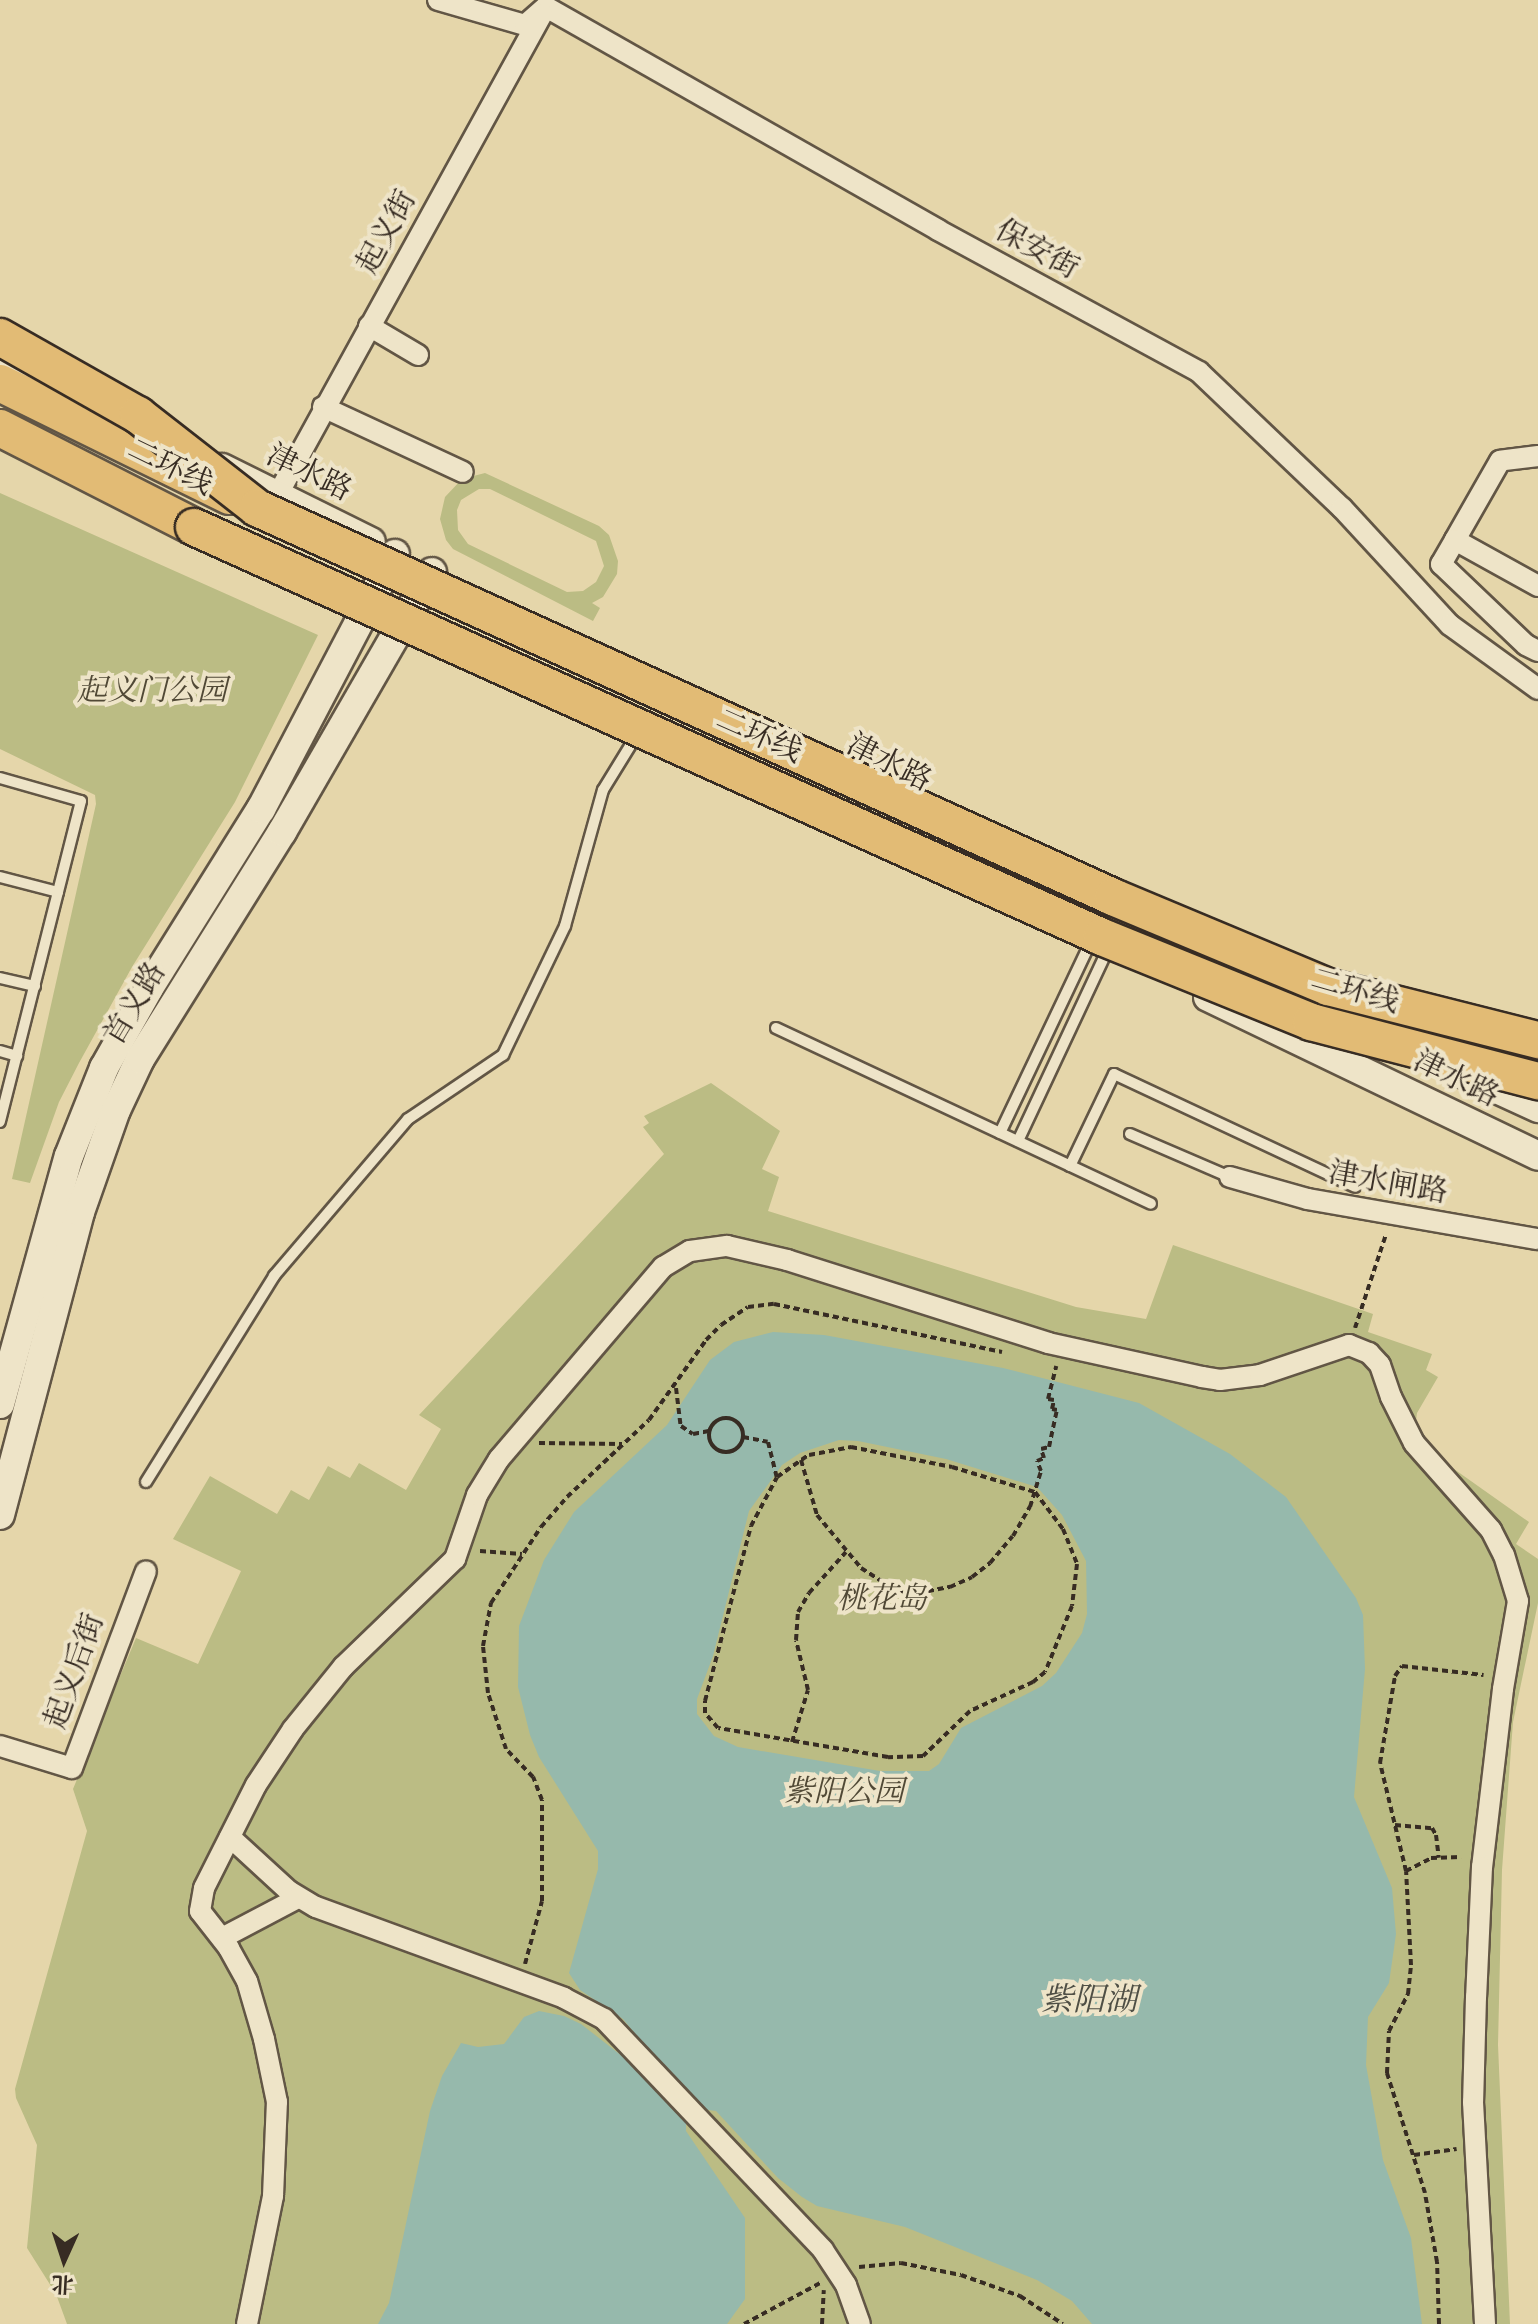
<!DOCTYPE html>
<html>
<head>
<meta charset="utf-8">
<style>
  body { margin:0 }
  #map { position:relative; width:1538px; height:2324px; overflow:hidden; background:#e5d6aa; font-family:"IM FELL French Canon","Noto Serif SC",serif }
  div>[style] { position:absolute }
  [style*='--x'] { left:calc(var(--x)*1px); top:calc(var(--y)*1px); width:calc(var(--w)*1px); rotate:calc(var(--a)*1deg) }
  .green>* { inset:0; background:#bbbc84 }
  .water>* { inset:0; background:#96b9ac }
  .path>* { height:4px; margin-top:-2px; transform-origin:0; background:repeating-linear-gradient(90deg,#372c23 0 6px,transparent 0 10px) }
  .path>.ring { margin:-2px; padding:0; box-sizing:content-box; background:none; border:4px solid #372c23; border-radius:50% }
  .roads { filter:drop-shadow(2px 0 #625645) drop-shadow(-2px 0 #625645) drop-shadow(0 2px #625645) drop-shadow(0 -2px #625645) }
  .lane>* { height:10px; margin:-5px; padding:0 5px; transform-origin:5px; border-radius:5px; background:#eee4c8 }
  .street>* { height:20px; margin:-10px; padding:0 10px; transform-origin:10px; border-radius:10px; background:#eee4c8 }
  .secondary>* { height:28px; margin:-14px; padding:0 14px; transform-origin:14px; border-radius:14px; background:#eee4c8 }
  .highway>* { height:36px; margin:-18px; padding:0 18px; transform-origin:18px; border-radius:18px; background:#e2bb75 }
  .bridges { filter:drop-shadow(2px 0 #372c23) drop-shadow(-2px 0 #372c23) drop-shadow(0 2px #372c23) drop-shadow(0 -2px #372c23) }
  .highway-bridge>* { height:36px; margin:-18px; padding:0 18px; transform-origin:18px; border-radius:18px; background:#e2bb75 }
  span { translate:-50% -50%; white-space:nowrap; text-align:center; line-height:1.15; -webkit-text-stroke:8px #eee4c8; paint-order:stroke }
  .street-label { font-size:30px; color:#372c23 }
  .park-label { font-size:30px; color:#514936; font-style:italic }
  .water-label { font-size:32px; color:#4f4f45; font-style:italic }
  .north { position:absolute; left:24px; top:2220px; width:80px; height:80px; -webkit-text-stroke:6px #eee4c8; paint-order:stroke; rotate:183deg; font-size:22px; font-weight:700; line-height:32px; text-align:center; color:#372c23 }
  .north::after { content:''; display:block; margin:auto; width:28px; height:36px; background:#372c23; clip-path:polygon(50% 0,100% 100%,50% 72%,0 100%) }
</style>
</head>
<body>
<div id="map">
  <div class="green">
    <div style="clip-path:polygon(evenodd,485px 473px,599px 526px,609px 535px,618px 561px,617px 574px,603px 597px,592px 603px,600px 608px,593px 621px,453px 549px,446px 540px,440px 519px,445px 497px,462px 479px,485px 473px,479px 489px,490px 489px,596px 541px,604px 566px,596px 582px,583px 591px,567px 592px,468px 544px,458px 530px,457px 510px,461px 500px,479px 489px)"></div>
    <div style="clip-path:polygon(0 493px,318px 635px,235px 802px,132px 967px,79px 1063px,59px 1102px,30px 1183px,12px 1179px,96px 804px,95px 795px,0 749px)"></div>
    <div style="clip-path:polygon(711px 1083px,780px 1131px,762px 1169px,779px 1177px,768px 1211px,1076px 1307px,1146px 1319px,1173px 1245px,1373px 1314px,1368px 1332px,1432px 1354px,1426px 1370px,1438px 1377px,1417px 1413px,1415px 1428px,1437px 1457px,1529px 1522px,1516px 1544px,1538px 1559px,1538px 1603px,1513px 1722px,1502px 1870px,1498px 2045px,1510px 2324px,67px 2324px,56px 2294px,27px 2248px,37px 2145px,16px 2098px,15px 2089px,87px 1831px,73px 1789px,136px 1638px,198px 1664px,241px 1571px,173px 1539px,210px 1476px,277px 1514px,291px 1490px,309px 1500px,328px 1466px,350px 1478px,359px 1463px,406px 1490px,441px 1429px,419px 1415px,664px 1154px,643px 1127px,649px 1123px,644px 1116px)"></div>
  </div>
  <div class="water">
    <div style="clip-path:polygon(evenodd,773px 1332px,824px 1335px,1003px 1368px,1139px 1403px,1230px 1454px,1286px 1497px,1356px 1598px,1363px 1615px,1365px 1669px,1354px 1797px,1392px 1888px,1396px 1934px,1389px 1983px,1368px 2017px,1366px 2065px,1383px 2160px,1411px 2238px,1422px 2324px,1092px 2324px,1072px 2301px,1037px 2280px,905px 2227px,817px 2206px,802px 2197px,778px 2178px,716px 2111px,701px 2109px,686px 2121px,686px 2131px,745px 2218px,745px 2299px,727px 2324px,378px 2324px,389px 2303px,430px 2111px,442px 2076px,461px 2043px,478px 2047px,504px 2044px,524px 2017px,539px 2011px,564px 2016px,581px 2024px,645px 2074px,657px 2061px,623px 2019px,580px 1990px,569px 1973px,598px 1869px,598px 1851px,539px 1757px,530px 1735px,518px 1687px,519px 1626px,544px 1560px,574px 1512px,667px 1425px,710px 1360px,734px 1342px,773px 1332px,839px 1440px,858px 1441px,946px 1459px,1037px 1487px,1062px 1515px,1086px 1561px,1087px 1614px,1082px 1633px,1056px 1673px,1042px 1686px,961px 1728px,939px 1764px,929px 1771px,880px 1771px,738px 1747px,714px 1736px,697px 1714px,697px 1699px,713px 1656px,749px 1511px,782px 1465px,800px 1453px,839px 1440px)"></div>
  </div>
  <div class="path">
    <div style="--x:1355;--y:1328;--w:99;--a:-71.7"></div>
    <div style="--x:676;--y:1388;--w:38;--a:83"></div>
    <div style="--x:681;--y:1426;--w:14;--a:34"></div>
    <div style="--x:693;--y:1434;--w:16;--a:-11"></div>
    <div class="ring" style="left:709px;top:1418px;width:30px;height:30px"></div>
    <div style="--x:743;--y:1437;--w:25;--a:11"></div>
    <div style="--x:768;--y:1442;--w:36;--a:76"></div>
    <div style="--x:777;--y:1477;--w:39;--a:-35"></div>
    <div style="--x:809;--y:1455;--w:43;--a:-10.8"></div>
    <div style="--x:851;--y:1447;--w:103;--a:11.2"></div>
    <div style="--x:952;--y:1467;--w:87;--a:16.8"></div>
    <div style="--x:1035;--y:1492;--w:46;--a:52.9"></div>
    <div style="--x:1063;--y:1529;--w:38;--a:68"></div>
    <div style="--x:1077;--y:1564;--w:42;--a:96.8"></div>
    <div style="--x:1072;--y:1606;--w:71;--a:112.2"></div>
    <div style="--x:1045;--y:1672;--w:16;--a:140"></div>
    <div style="--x:1033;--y:1682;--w:69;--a:155.3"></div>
    <div style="--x:970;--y:1711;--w:65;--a:136.2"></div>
    <div style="--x:923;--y:1756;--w:35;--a:178"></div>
    <div style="--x:888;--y:1757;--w:172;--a:-170.3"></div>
    <div style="--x:718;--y:1728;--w:20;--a:-131"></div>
    <div style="--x:705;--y:1713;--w:12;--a:-90"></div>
    <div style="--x:705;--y:1701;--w:181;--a:-75.3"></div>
    <div style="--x:751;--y:1526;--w:55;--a:-62"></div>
    <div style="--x:539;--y:1443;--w:83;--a:0.7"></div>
    <div style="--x:801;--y:1460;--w:57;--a:73.8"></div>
    <div style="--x:817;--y:1515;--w:69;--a:50.3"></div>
    <div style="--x:861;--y:1568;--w:43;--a:32.6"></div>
    <div style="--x:897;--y:1591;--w:21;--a:5"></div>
    <div style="--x:918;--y:1593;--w:33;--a:-11"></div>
    <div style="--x:950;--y:1587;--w:24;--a:-24"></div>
    <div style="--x:972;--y:1577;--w:23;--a:-38"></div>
    <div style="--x:990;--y:1563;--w:35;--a:-50"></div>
    <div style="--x:1013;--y:1536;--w:34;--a:-60"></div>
    <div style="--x:1030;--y:1507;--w:38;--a:-73"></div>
    <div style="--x:1041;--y:1471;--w:11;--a:-112"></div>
    <div style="--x:1037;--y:1461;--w:8;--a:-23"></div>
    <div style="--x:1044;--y:1458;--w:9;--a:-108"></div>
    <div style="--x:1041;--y:1449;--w:8;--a:-14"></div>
    <div style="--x:1049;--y:1447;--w:38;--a:-78"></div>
    <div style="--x:1057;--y:1410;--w:5;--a:-169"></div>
    <div style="--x:1052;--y:1409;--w:9;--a:-77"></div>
    <div style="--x:1054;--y:1400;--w:6;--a:-171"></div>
    <div style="--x:1048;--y:1399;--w:34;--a:-76"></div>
    <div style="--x:480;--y:1551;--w:42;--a:4.1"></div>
    <div style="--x:792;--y:1742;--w:54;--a:-72.9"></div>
    <div style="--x:808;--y:1690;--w:51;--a:-103.5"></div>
    <div style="--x:796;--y:1640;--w:28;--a:-86"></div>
    <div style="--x:798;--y:1612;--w:22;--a:-60"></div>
    <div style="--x:809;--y:1593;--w:55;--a:-47.9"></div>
    <div style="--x:1395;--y:1825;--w:37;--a:5"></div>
    <div style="--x:1432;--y:1828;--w:8;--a:60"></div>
    <div style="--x:1436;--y:1835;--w:23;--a:83"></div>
    <div style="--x:1406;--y:1871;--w:28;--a:-27"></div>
    <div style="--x:1431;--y:1858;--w:30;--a:-2"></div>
    <div style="--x:525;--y:1964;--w:65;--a:-74.9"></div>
    <div style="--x:542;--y:1901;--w:101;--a:-90"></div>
    <div style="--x:542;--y:1800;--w:25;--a:-111"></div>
    <div style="--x:533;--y:1777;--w:39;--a:-134"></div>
    <div style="--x:506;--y:1749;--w:59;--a:-107.8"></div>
    <div style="--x:488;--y:1693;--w:47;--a:-96.1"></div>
    <div style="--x:483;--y:1646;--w:44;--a:-79.5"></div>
    <div style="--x:491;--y:1603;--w:91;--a:-56.7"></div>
    <div style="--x:541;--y:1527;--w:40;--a:-49"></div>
    <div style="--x:567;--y:1497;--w:112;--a:-43.2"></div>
    <div style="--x:649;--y:1420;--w:98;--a:-54.5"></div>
    <div style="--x:706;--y:1340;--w:21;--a:-45"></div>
    <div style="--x:721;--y:1325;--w:32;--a:-34"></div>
    <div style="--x:748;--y:1307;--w:26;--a:-7"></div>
    <div style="--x:774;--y:1304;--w:233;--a:11.9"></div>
    <div style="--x:1414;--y:2155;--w:43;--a:-7.9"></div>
    <div style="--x:859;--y:2267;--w:42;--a:-5.4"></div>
    <div style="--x:901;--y:2263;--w:61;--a:11.3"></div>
    <div style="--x:961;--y:2275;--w:63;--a:19.6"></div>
    <div style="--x:1020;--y:2296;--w:51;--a:33.1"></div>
    <div style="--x:744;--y:2324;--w:89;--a:-28.3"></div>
    <div style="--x:822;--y:2324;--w:34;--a:-87"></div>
    <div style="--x:1439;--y:2324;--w:62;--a:-91.8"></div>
    <div style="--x:1437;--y:2262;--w:70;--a:-99.9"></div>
    <div style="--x:1425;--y:2193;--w:126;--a:-107.6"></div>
    <div style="--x:1387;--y:2073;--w:42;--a:-87.3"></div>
    <div style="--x:1389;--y:2031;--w:42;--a:-62.8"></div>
    <div style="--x:1408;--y:1994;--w:29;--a:-84"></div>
    <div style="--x:1411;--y:1965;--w:94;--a:-93"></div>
    <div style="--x:1406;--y:1871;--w:111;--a:-103.5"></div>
    <div style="--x:1380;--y:1763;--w:88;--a:-80.2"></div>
    <div style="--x:1395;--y:1676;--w:12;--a:-55"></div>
    <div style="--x:1402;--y:1666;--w:82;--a:6.3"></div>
  </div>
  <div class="roads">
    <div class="lane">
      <div style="--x:0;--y:778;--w:84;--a:15.9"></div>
      <div style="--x:81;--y:801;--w:331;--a:104.2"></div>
      <div style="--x:0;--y:877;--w:60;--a:14.5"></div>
      <div style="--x:0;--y:978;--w:36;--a:13"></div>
      <div style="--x:776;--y:1028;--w:414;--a:25.1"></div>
      <div style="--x:0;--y:1051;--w:18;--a:16"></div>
      <div style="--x:1000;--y:1133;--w:212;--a:-64.6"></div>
      <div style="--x:1130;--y:1134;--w:109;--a:23.3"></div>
      <div style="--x:1018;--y:1141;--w:212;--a:-64.9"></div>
      <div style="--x:1070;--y:1166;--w:102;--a:-64.4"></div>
      <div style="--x:1114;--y:1074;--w:266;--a:25.1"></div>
      <div style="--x:146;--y:1482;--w:243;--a:-58.1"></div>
      <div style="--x:274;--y:1276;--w:206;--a:-49.5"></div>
      <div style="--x:408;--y:1119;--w:115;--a:-34"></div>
      <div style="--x:503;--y:1055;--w:143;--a:-64.3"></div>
      <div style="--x:565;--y:926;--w:141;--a:-74.4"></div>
      <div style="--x:603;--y:790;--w:67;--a:-58.4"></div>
    </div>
    <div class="street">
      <div style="--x:438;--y:0;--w:91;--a:16"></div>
      <div style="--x:525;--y:25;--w:28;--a:-41"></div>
      <div style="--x:546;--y:7;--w:451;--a:29.6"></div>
      <div style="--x:938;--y:230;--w:297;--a:28.5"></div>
      <div style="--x:1199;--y:372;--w:197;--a:43.6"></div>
      <div style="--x:1342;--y:508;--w:159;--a:47.3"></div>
      <div style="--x:1450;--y:625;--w:109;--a:36"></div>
      <div style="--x:369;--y:326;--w:57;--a:30.6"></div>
      <div style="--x:323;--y:407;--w:154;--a:24.9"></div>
      <div style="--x:1538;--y:456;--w:38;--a:173"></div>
      <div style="--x:1500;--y:461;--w:91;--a:119.7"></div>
      <div style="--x:1455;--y:540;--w:95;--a:29"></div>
      <div style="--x:278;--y:494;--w:548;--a:-61.19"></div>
      <div style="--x:1455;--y:540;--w:28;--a:120"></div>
      <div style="--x:1441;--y:564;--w:117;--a:43.6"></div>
      <div style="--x:1526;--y:645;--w:13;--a:27"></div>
      <div style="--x:1230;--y:1177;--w:81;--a:15.8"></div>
      <div style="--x:1308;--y:1199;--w:233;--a:9.9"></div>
      <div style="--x:0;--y:1746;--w:75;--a:17"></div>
      <div style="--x:72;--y:1768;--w:210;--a:-69.4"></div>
      <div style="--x:230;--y:1837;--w:80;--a:42.5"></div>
      <div style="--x:289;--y:1891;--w:31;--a:31"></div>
      <div style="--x:316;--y:1907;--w:264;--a:20.1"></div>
      <div style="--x:564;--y:1998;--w:45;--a:27.7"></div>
      <div style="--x:604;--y:2019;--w:318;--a:46.5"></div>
      <div style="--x:823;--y:2250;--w:42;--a:56.7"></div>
      <div style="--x:846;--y:2285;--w:41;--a:70.3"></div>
      <div style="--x:222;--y:1938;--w:86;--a:-27.8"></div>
      <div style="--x:247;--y:2324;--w:131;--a:-78.5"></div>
      <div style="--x:273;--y:2196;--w:94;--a:-87.6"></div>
      <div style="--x:277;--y:2102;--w:64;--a:-101.7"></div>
      <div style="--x:264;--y:2039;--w:60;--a:-106.3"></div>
      <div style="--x:247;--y:1981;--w:38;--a:-119"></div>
      <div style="--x:229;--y:1948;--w:47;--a:-128.1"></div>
      <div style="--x:200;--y:1911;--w:23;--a:-80"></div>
      <div style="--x:204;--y:1888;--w:115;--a:-63.2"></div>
      <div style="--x:256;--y:1785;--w:67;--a:-56.5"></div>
      <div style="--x:293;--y:1729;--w:80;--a:-51.1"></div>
      <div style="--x:343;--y:1667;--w:156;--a:-44"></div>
      <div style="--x:455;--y:1559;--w:68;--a:-71"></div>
      <div style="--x:477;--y:1495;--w:42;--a:-58.6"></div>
      <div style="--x:499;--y:1459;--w:253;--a:-49.5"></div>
      <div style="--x:663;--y:1267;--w:31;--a:-31"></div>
      <div style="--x:690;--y:1251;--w:37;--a:-8"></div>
      <div style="--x:727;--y:1246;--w:62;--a:13.1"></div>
      <div style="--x:787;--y:1260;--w:274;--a:17.6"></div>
      <div style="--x:1048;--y:1343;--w:158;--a:12.4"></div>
      <div style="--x:1202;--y:1377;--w:18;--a:9"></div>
      <div style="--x:1220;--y:1380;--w:40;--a:-7.1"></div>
      <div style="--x:1260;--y:1375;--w:94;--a:-18.6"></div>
      <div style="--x:1349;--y:1345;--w:22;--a:22"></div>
      <div style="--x:1369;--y:1353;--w:16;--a:47"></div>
      <div style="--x:1380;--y:1365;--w:34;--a:71"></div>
      <div style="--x:1391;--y:1397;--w:51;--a:63.4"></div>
      <div style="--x:1414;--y:1443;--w:116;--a:48.5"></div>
      <div style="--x:1491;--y:1530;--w:28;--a:63"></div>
      <div style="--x:1504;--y:1555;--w:48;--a:73.1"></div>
      <div style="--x:1518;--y:1601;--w:89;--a:99.7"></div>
      <div style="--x:1503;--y:1689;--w:179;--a:96.7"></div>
      <div style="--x:1482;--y:1867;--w:130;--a:92.6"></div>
      <div style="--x:1476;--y:1997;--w:105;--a:91.6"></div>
      <div style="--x:1473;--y:2102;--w:222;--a:86.9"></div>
    </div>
    <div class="secondary">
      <div style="--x:0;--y:361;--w:77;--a:25.2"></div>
      <div style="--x:222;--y:468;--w:166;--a:26.4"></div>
      <div style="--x:1161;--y:934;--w:146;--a:25.5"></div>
      <div style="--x:1208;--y:997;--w:366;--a:25.7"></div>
      <div style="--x:1462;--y:1073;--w:84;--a:24.7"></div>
      <div style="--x:0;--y:1404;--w:257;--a:-74.5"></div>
      <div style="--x:69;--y:1156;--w:95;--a:-68.3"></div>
      <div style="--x:104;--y:1068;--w:92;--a:-60.6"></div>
      <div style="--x:149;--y:988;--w:211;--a:-58"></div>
      <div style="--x:261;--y:809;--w:288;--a:-62.3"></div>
      <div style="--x:0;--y:1515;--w:313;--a:-75.2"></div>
      <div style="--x:80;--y:1212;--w:108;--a:-70.6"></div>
      <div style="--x:116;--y:1110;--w:56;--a:-64.8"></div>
      <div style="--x:140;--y:1059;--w:268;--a:-58"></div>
      <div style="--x:282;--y:832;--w:300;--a:-60"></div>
    </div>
    <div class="highway">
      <div style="--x:0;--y:383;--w:256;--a:26.2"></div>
      <div style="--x:0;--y:428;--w:218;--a:27"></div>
    </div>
  </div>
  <div class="bridges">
    <div class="highway-bridge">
      <div style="--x:0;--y:337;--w:159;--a:29.5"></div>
      <div style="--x:138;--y:415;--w:151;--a:38"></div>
      <div style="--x:257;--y:508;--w:940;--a:24.44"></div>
      <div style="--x:1113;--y:897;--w:233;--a:22.7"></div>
      <div style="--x:1328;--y:987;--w:217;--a:14.2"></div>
      <div style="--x:194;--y:527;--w:996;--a:24.3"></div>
      <div style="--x:1102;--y:937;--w:226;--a:22.1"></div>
      <div style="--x:1311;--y:1022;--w:235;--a:14.6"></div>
    </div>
  </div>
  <div class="street-label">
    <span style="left:387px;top:232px;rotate:-61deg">起义街</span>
    <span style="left:1037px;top:250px;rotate:29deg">保安街</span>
    <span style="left:170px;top:467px;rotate:26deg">二环线</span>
    <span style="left:309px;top:473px;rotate:26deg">津水路</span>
    <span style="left:759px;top:736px;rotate:24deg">二环线</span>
    <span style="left:889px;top:763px;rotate:27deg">津水路</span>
    <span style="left:1355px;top:991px;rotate:16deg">二环线</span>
    <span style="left:135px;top:1004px;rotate:-59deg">首义路</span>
    <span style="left:1456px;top:1079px;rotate:26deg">津水路</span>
    <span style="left:1388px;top:1183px;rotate:10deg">津水闸路</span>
    <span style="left:75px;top:1671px;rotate:-70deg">起义后街</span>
  </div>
  <div class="park-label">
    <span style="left:152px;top:691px">起义门公园</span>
    <span style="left:882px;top:1599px">桃花岛</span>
    <span style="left:844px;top:1792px">紫阳公园</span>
  </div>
  <div class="water-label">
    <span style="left:1089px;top:2000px">紫阳湖</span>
  </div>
  <div class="north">北</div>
</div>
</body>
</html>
